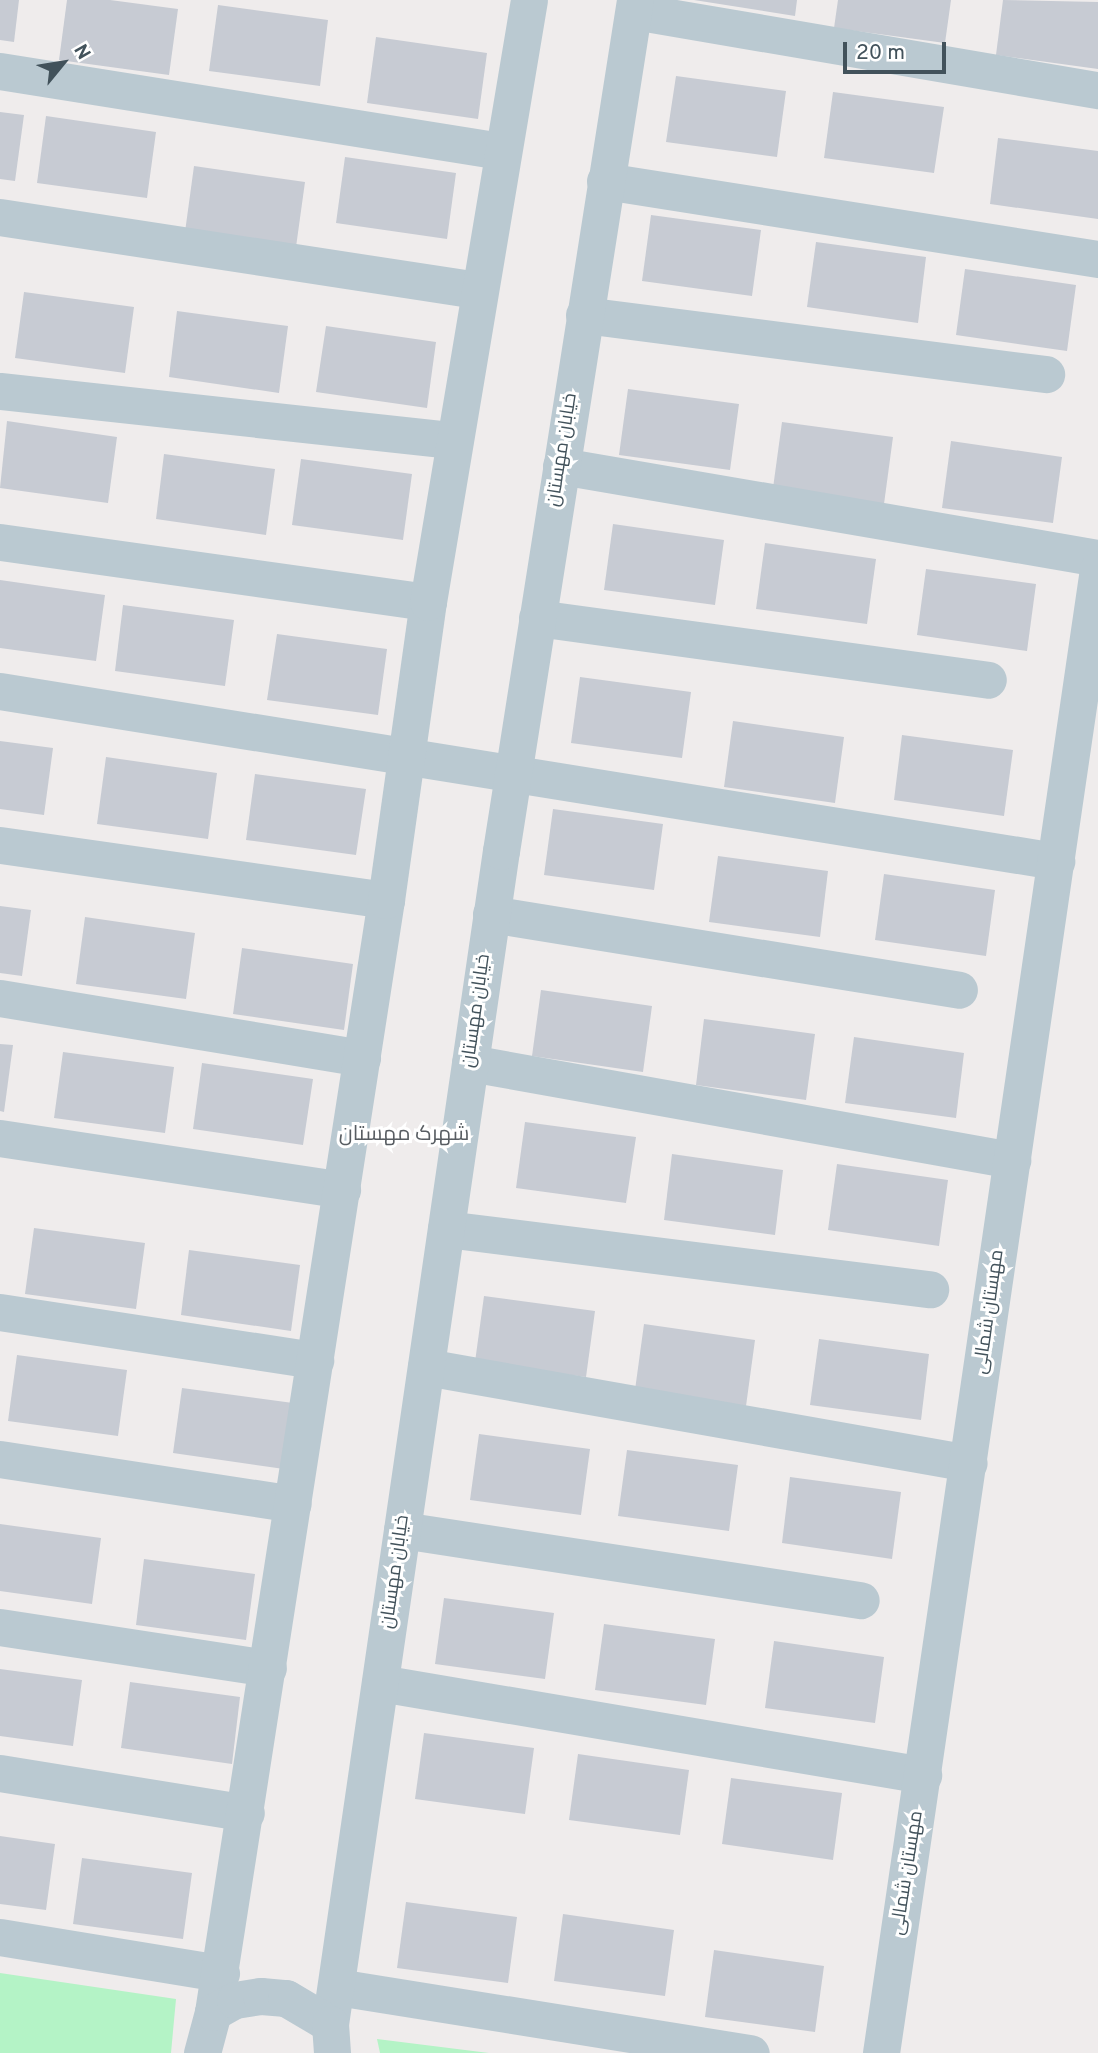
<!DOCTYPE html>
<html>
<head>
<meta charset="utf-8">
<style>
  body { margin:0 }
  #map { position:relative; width:1098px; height:2053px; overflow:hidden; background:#efecec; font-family:Overpass,Cairo,sans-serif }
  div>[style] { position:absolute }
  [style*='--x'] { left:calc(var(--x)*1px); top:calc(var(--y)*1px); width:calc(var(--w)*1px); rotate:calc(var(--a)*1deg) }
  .green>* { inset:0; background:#b4f3c6 }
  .building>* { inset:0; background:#c7cbd3 }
  .minor>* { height:37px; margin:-18.5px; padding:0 18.5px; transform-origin:18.5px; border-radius:18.5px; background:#bac9d1 }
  span { translate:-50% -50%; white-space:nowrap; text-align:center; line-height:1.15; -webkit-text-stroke:6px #fff; paint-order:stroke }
  .street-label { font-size:19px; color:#42525b }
  .neighbourhood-label { font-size:21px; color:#585d62 }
  .north { position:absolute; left:28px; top:28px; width:70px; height:70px; -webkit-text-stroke:5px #fff; paint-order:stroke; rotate:60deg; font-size:19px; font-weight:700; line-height:28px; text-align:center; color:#42525b }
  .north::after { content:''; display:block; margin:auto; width:24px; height:32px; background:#42525b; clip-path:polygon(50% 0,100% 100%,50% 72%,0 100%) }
  .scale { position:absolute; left:843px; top:42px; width:103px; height:32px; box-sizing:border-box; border:4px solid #42525b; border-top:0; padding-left:9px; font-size:21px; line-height:24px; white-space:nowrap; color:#42525b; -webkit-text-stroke:5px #fff; paint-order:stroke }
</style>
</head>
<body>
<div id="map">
  <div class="green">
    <div style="clip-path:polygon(0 1973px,176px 1999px,171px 2053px,0 2053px)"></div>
    <div style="clip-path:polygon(377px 2039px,489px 2053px,380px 2053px)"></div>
  </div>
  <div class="building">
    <div style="clip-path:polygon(0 0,19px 0,14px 42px,0 40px)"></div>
    <div style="clip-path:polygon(67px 0,110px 0,178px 9px,169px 75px,59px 60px)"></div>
    <div style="clip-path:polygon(694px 0,797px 0,795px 16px)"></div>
    <div style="clip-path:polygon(838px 0,951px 0,945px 43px,834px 28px)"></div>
    <div style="clip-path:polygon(1003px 0,1098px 2px,1098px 69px,996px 55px)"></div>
    <div style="clip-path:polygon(218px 5px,328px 20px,320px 86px,209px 71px)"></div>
    <div style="clip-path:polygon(376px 37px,487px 53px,478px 119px,367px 103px)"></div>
    <div style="clip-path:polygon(676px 76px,786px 91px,777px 157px,666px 142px)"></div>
    <div style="clip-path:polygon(833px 92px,944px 107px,934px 173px,824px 158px)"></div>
    <div style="clip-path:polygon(0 112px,24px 115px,15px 181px,0 179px)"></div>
    <div style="clip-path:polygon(46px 116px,156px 132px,147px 198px,37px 183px)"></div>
    <div style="clip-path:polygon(998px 138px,1098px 151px,1098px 219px,990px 204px)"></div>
    <div style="clip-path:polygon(345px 157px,456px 173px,447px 239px,336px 223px)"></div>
    <div style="clip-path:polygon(194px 166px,305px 182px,296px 247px,185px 232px)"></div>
    <div style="clip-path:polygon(651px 215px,761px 230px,752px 296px,642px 281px)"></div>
    <div style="clip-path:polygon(816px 242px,926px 257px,918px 323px,807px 307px)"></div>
    <div style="clip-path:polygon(965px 269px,1076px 285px,1067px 351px,956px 335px)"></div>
    <div style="clip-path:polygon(24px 292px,134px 307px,125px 373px,15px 358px)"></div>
    <div style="clip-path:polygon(177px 311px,288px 326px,279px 393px,169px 377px)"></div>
    <div style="clip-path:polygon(326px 326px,436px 342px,427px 408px,316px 392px)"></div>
    <div style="clip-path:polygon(628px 389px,739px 404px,730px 470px,619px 455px)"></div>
    <div style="clip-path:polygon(7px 421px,117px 437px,108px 503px,0 488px)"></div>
    <div style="clip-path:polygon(782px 422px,893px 437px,884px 504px,773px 488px)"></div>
    <div style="clip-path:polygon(951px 441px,1062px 457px,1053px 523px,942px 508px)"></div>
    <div style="clip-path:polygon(164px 454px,275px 469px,266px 535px,156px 519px)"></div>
    <div style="clip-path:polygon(301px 459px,412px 474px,403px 540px,292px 525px)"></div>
    <div style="clip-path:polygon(613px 524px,724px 540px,715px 605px,604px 590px)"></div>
    <div style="clip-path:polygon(765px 543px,876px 559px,867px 624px,756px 609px)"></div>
    <div style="clip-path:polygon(926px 569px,1036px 584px,1027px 651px,917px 635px)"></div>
    <div style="clip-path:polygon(0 580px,105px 595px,96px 661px,0 648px)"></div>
    <div style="clip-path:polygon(123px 605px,234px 620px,225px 686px,115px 671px)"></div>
    <div style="clip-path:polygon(277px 634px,387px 649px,378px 715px,267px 700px)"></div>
    <div style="clip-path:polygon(580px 677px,691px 692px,682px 758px,571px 743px)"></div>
    <div style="clip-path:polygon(733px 721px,844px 737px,835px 803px,724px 787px)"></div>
    <div style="clip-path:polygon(902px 735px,1013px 750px,1004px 816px,894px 800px)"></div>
    <div style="clip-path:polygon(0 741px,53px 748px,44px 815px,0 809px)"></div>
    <div style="clip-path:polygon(106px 757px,217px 773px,208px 839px,97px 824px)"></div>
    <div style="clip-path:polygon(255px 774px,366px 789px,356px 855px,246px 840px)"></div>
    <div style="clip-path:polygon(553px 809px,663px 824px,654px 890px,544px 875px)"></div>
    <div style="clip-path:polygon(718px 856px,828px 871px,820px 937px,709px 922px)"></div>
    <div style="clip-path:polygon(884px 874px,995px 890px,986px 956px,875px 940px)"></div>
    <div style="clip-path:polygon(0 906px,31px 910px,22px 976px,0 973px)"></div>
    <div style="clip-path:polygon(85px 917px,195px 933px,186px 999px,76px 984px)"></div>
    <div style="clip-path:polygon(242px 948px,353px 964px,344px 1030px,233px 1014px)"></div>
    <div style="clip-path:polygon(541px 990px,652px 1006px,643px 1072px,532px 1056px)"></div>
    <div style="clip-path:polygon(704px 1019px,815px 1034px,806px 1100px,696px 1085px)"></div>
    <div style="clip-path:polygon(854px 1037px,964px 1053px,956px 1118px,845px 1103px)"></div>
    <div style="clip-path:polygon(0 1044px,13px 1045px,4px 1112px,0 1111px)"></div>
    <div style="clip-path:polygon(63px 1052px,174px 1067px,165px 1133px,54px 1118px)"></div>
    <div style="clip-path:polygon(202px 1063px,313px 1079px,303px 1145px,193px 1129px)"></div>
    <div style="clip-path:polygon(525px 1122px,636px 1137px,626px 1203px,516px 1188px)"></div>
    <div style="clip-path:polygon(672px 1154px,783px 1170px,775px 1235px,664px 1220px)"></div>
    <div style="clip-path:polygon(837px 1164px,948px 1180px,939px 1246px,828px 1230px)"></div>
    <div style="clip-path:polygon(34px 1228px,145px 1243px,136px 1309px,25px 1294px)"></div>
    <div style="clip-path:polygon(189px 1250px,300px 1265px,291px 1331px,181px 1315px)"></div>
    <div style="clip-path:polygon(484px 1296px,595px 1311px,586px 1377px,475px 1362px)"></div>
    <div style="clip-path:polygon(644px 1324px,755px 1340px,746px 1406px,635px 1390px)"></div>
    <div style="clip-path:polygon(819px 1339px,929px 1354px,921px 1420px,810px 1405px)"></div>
    <div style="clip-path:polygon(17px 1355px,127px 1370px,118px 1436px,8px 1421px)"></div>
    <div style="clip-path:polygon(182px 1388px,293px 1403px,284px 1469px,173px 1453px)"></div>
    <div style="clip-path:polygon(479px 1434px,590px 1449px,581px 1515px,470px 1500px)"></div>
    <div style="clip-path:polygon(627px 1450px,738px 1465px,729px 1531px,618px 1516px)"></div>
    <div style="clip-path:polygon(790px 1477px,901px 1492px,892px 1559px,782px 1543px)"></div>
    <div style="clip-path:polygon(0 1524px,101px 1538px,92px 1604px,0 1591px)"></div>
    <div style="clip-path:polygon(144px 1559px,255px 1574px,246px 1640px,136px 1625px)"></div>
    <div style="clip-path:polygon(444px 1598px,554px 1613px,545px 1679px,435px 1664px)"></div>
    <div style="clip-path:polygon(604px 1624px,715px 1639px,706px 1705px,595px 1690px)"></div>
    <div style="clip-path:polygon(774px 1641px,884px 1657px,875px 1723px,765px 1708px)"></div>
    <div style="clip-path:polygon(0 1669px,82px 1680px,73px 1746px,0 1736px)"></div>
    <div style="clip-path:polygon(130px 1682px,240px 1697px,232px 1764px,121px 1748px)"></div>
    <div style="clip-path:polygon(424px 1733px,534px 1748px,525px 1814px,415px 1799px)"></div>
    <div style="clip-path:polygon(578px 1754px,689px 1770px,680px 1835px,569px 1820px)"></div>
    <div style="clip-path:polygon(731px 1778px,842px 1793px,833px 1860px,722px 1844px)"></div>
    <div style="clip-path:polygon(0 1836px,55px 1844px,46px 1910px,0 1904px)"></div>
    <div style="clip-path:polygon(82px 1858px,192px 1873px,183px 1939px,73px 1924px)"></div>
    <div style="clip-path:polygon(406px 1902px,517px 1917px,508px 1983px,397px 1968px)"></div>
    <div style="clip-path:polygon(563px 1914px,674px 1930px,665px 1996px,554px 1981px)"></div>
    <div style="clip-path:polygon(714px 1950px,824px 1966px,815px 2032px,705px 2017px)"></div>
  </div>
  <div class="minor">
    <div style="--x:634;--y:11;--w:471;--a:9.7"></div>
    <div style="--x:0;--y:71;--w:507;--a:9.07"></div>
    <div style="--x:605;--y:181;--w:499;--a:9"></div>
    <div style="--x:0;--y:217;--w:485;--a:8.7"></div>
    <div style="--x:584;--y:315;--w:466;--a:7.3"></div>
    <div style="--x:0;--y:391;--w:457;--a:6.2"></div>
    <div style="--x:561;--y:466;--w:545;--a:9.72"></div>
    <div style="--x:0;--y:542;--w:432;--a:8"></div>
    <div style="--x:537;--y:618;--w:455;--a:7.8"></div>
    <div style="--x:0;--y:691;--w:1070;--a:9.15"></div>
    <div style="--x:0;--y:845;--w:390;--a:8.1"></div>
    <div style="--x:491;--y:914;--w:474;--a:9.2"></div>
    <div style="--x:0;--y:998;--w:367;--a:9.4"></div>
    <div style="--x:470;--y:1063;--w:551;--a:10.15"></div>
    <div style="--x:0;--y:1138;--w:346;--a:8.6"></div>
    <div style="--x:446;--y:1229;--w:488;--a:7.1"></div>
    <div style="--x:0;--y:1312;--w:319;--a:8.7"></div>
    <div style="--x:426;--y:1367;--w:551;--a:10.03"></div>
    <div style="--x:0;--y:1459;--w:296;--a:8.7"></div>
    <div style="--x:402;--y:1530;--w:464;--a:8.7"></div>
    <div style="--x:0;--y:1627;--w:271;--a:8.7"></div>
    <div style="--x:380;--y:1683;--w:551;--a:9.62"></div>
    <div style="--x:0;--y:1773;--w:249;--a:9.2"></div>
    <div style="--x:0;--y:1937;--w:224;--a:9.3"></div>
    <div style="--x:337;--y:1987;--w:419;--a:9.1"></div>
    <div style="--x:213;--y:2012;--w:1125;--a:-81.16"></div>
    <div style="--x:386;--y:900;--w:301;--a:-82"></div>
    <div style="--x:428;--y:602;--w:610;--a:-80.48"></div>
    <div style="--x:330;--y:2024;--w:1185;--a:-81.71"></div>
    <div style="--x:501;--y:851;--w:861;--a:-81.05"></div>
    <div style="--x:202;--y:2053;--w:42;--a:-75"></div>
    <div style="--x:213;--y:2012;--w:25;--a:-29"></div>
    <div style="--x:235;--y:2000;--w:26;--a:-9"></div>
    <div style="--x:261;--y:1996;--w:25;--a:5"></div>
    <div style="--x:286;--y:1998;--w:51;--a:30.6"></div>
    <div style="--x:330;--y:2024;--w:29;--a:86"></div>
    <div style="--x:881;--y:2053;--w:1499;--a:-81.68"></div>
  </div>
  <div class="street-label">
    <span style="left:563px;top:450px;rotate:-81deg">خیابان مهستان</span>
    <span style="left:477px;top:1011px;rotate:-82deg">خیابان مهستان</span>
    <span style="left:990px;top:1312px;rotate:-82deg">مهستان شمالی</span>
    <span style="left:396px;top:1572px;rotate:-82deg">خیابان مهستان</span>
    <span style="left:908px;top:1873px;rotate:-81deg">مهستان شمالی</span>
  </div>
  <div class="neighbourhood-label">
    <span style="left:404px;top:1135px">شهرک مهستان</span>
  </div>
  <div class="north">N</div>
  <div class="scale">20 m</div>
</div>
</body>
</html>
